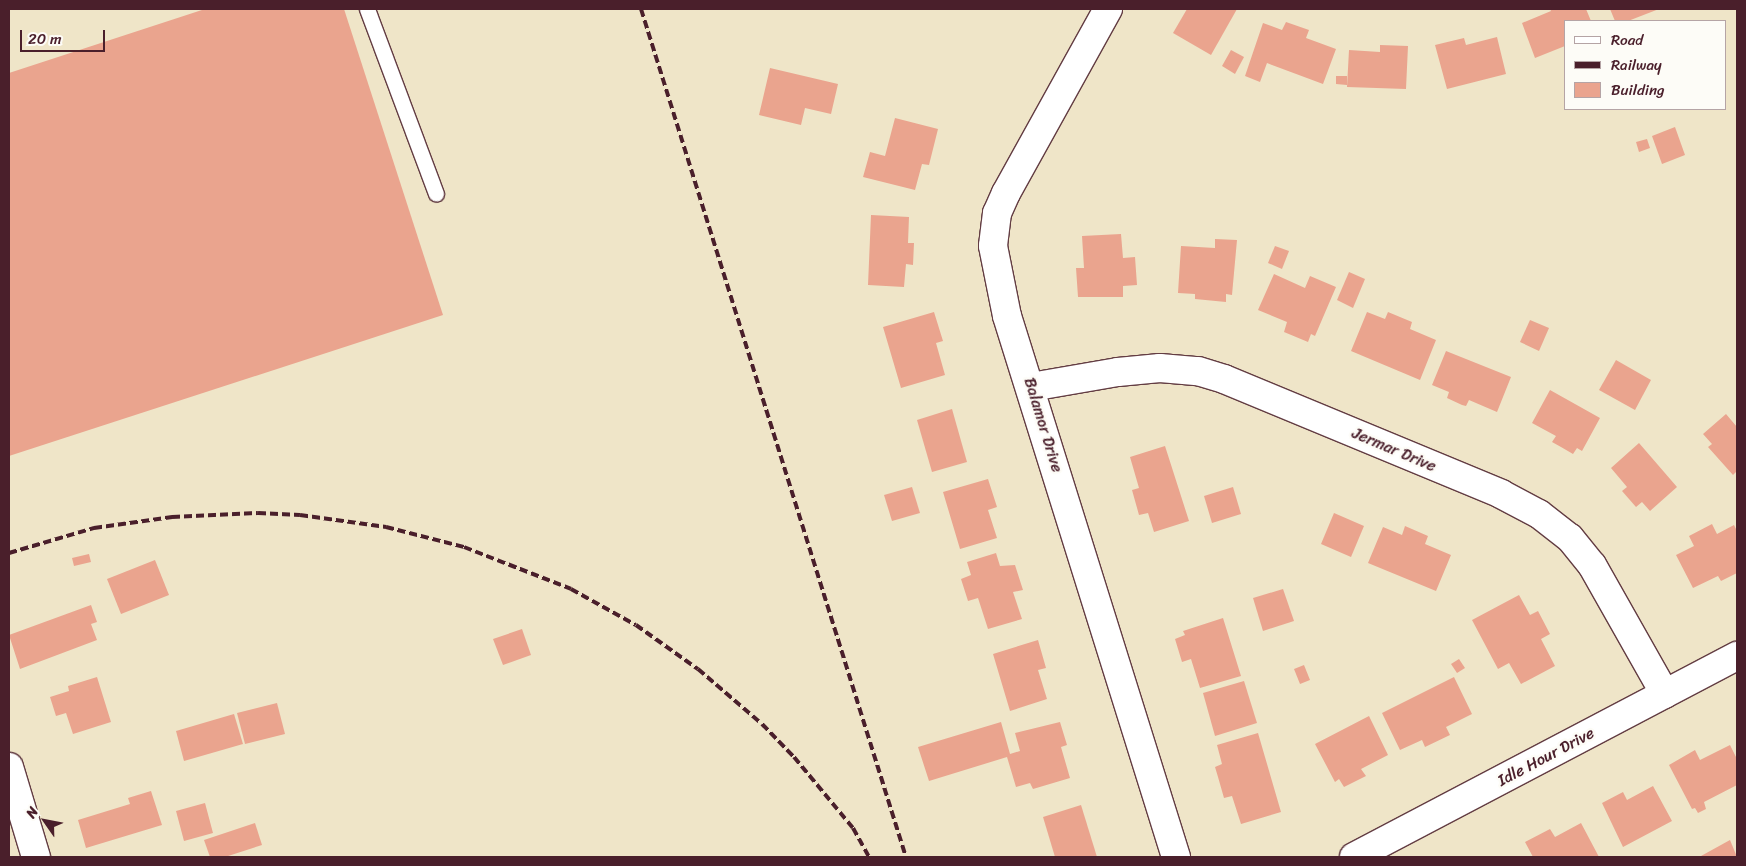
<!DOCTYPE html>
<html>
<head>
<meta charset="utf-8">
<style>
  body { margin:0 }
  #map { position:relative; width:1746px; height:866px; overflow:hidden; background:#efe5c8; font-family:Sriracha,sans-serif }
  div>[style] { position:absolute }
  [style*='--x'] { left:calc(var(--x)*1px); top:calc(var(--y)*1px); width:calc(var(--w)*1px); rotate:calc(var(--a)*1deg) }
  .building>* { inset:0; background:#eaa48e }
  .roads { filter:drop-shadow(1px 0 #633d43) drop-shadow(-1px 0 #633d43) drop-shadow(0 1px #633d43) drop-shadow(0 -1px #633d43) }
  .lane>* { height:15px; margin:-7.5px; padding:0 7.5px; transform-origin:7.5px; border-radius:7.5px; background:#fff }
  .street>* { height:28px; margin:-14px; padding:0 14px; transform-origin:14px; border-radius:14px; background:#fff }
  .rail>* { height:4px; margin-top:-2px; transform-origin:0; background:repeating-linear-gradient(90deg,#4a1f2b 0 8px,transparent 0 12px) }
  span { translate:-50% -50%; white-space:nowrap; text-align:center; line-height:1.15; -webkit-text-stroke:5px #fdfcf7; paint-order:stroke }
  .street-label { font-size:16px; color:#4a1f2b }
  .frame { position:absolute; inset:0; border:10px solid #4a1f2b; pointer-events:none }
  .legend { position:absolute; left:1564px; top:20px; width:162px; height:90px; box-sizing:border-box; background:#fdfcf7; border:1px solid #b5a4a5; margin:0; padding:6px 9px; list-style:none; font-size:15px; color:#4a1f2b }
  .legend li { display:flex; align-items:center; gap:10px; height:25px }
  .legend b { width:25px; border:1px solid #b5a4a5 }
  .north { position:absolute; left:20px; top:796px; width:50px; height:50px; -webkit-text-stroke:4px #fdfcf7; paint-order:stroke; rotate:303deg; font-size:14px; font-weight:700; line-height:20px; text-align:center; color:#4a1f2b }
  .north::after { content:''; display:block; margin:auto; width:18px; height:22px; background:#4a1f2b; clip-path:polygon(50% 0,100% 100%,50% 72%,0 100%) }
  .scale { position:absolute; left:20px; top:30px; width:85px; height:22px; box-sizing:border-box; border:2px solid #4a1f2b; border-top:0; padding-left:6px; font-size:15px; line-height:18px; white-space:nowrap; color:#4a1f2b; -webkit-text-stroke:4px #fdfcf7; paint-order:stroke }
</style>
</head>
<body>
<div id="map">
  <div class="building">
    <div style="clip-path:polygon(205px 9px,344px 9px,443px 315px,9px 456px,9px 73px)"></div>
    <div style="clip-path:polygon(1187px 9px,1237px 9px,1211px 55px,1173px 33px)"></div>
    <div style="clip-path:polygon(1550px 9px,1586px 9px,1591px 21px,1565px 21px,1565px 46px,1535px 58px,1522px 23px,1551px 11px)"></div>
    <div style="clip-path:polygon(1610px 9px,1659px 9px,1628px 21px,1615px 21px)"></div>
    <div style="clip-path:polygon(1286px 22px,1309px 30px,1306px 38px,1336px 49px,1323px 84px,1267px 63px,1260px 82px,1245px 76px,1263px 23px,1282px 30px)"></div>
    <div style="clip-path:polygon(1497px 37px,1506px 74px,1447px 89px,1435px 45px,1464px 38px,1466px 45px)"></div>
    <div style="clip-path:polygon(1380px 45px,1408px 46px,1406px 89px,1347px 87px,1349px 50px,1380px 52px)"></div>
    <div style="clip-path:polygon(1231px 50px,1244px 57px,1235px 74px,1222px 66px)"></div>
    <div style="clip-path:polygon(770px 68px,838px 84px,831px 114px,805px 108px,801px 125px,759px 115px)"></div>
    <div style="clip-path:polygon(1336px 76px,1347px 76px,1347px 85px,1336px 84px)"></div>
    <div style="clip-path:polygon(895px 118px,938px 129px,929px 165px,922px 164px,915px 190px,863px 177px,870px 152px,885px 156px)"></div>
    <div style="clip-path:polygon(1675px 127px,1685px 155px,1662px 164px,1652px 136px)"></div>
    <div style="clip-path:polygon(1647px 139px,1650px 148px,1639px 152px,1636px 142px)"></div>
    <div style="clip-path:polygon(871px 215px,909px 217px,908px 243px,914px 243px,913px 265px,906px 264px,904px 287px,868px 285px)"></div>
    <div style="clip-path:polygon(1121px 234px,1123px 258px,1135px 257px,1137px 285px,1123px 286px,1123px 297px,1078px 297px,1076px 268px,1084px 268px,1082px 236px)"></div>
    <div style="clip-path:polygon(1215px 239px,1237px 240px,1232px 295px,1226px 294px,1226px 302px,1195px 299px,1195px 294px,1178px 293px,1181px 246px,1215px 248px)"></div>
    <div style="clip-path:polygon(1275px 246px,1289px 251px,1282px 269px,1268px 263px)"></div>
    <div style="clip-path:polygon(1349px 272px,1365px 279px,1353px 308px,1337px 300px)"></div>
    <div style="clip-path:polygon(1274px 274px,1305px 288px,1310px 276px,1336px 287px,1315px 336px,1311px 334px,1308px 342px,1284px 332px,1287px 322px,1258px 310px)"></div>
    <div style="clip-path:polygon(934px 312px,943px 341px,936px 343px,945px 375px,901px 388px,883px 327px)"></div>
    <div style="clip-path:polygon(1367px 312px,1385px 319px,1388px 312px,1412px 322px,1410px 329px,1436px 340px,1420px 380px,1351px 351px)"></div>
    <div style="clip-path:polygon(1530px 320px,1549px 328px,1539px 351px,1520px 342px)"></div>
    <div style="clip-path:polygon(1446px 351px,1511px 377px,1497px 412px,1469px 400px,1466px 406px,1462px 405px,1447px 398px,1449px 392px,1432px 385px)"></div>
    <div style="clip-path:polygon(1616px 360px,1651px 380px,1635px 410px,1599px 390px)"></div>
    <div style="clip-path:polygon(1550px 390px,1600px 418px,1582px 451px,1577px 448px,1573px 454px,1561px 447px,1552px 442px,1556px 436px,1532px 423px)"></div>
    <div style="clip-path:polygon(952px 409px,967px 462px,932px 472px,917px 420px)"></div>
    <div style="clip-path:polygon(1726px 414px,1737px 427px,1737px 471px,1733px 475px,1708px 447px,1712px 444px,1703px 434px)"></div>
    <div style="clip-path:polygon(1639px 443px,1677px 487px,1650px 511px,1642px 502px,1636px 507px,1622px 491px,1627px 487px,1611px 468px)"></div>
    <div style="clip-path:polygon(1165px 446px,1189px 521px,1154px 532px,1148px 513px,1139px 515px,1132px 490px,1139px 488px,1130px 457px)"></div>
    <div style="clip-path:polygon(988px 479px,997px 507px,988px 510px,997px 538px,960px 549px,943px 492px)"></div>
    <div style="clip-path:polygon(912px 487px,920px 513px,892px 521px,884px 495px)"></div>
    <div style="clip-path:polygon(1233px 487px,1241px 514px,1212px 523px,1204px 496px)"></div>
    <div style="clip-path:polygon(1334px 513px,1364px 526px,1351px 557px,1321px 544px)"></div>
    <div style="clip-path:polygon(1712px 524px,1717px 534px,1734px 525px,1737px 531px,1737px 573px,1721px 581px,1718px 576px,1693px 588px,1676px 555px,1694px 546px,1689px 536px)"></div>
    <div style="clip-path:polygon(1405px 526px,1428px 536px,1425px 544px,1451px 555px,1436px 591px,1368px 563px,1383px 527px,1402px 535px)"></div>
    <div style="clip-path:polygon(996px 553px,1000px 566px,1015px 565px,1023px 590px,1013px 592px,1022px 619px,988px 629px,978px 598px,968px 601px,961px 579px,971px 575px,967px 562px)"></div>
    <div style="clip-path:polygon(89px 554px,91px 562px,74px 566px,72px 558px)"></div>
    <div style="clip-path:polygon(155px 560px,169px 595px,121px 614px,107px 579px)"></div>
    <div style="clip-path:polygon(1283px 589px,1294px 621px,1263px 631px,1253px 598px)"></div>
    <div style="clip-path:polygon(1519px 595px,1530px 615px,1538px 611px,1550px 634px,1541px 639px,1555px 666px,1521px 684px,1509px 663px,1498px 669px,1472px 620px)"></div>
    <div style="clip-path:polygon(91px 605px,97px 622px,91px 624px,97px 640px,20px 669px,9px 635px)"></div>
    <div style="clip-path:polygon(1223px 618px,1241px 676px,1200px 688px,1191px 659px,1182px 662px,1175px 639px,1185px 635px,1183px 631px)"></div>
    <div style="clip-path:polygon(522px 629px,531px 655px,503px 665px,493px 639px)"></div>
    <div style="clip-path:polygon(1038px 640px,1046px 668px,1038px 670px,1047px 699px,1010px 711px,993px 654px)"></div>
    <div style="clip-path:polygon(1459px 659px,1465px 668px,1457px 673px,1451px 664px)"></div>
    <div style="clip-path:polygon(1304px 665px,1310px 680px,1300px 684px,1294px 669px)"></div>
    <div style="clip-path:polygon(97px 677px,111px 722px,73px 734px,66px 713px,56px 716px,50px 697px,69px 691px,68px 686px)"></div>
    <div style="clip-path:polygon(1454px 677px,1472px 714px,1446px 727px,1450px 735px,1425px 747px,1422px 740px,1400px 750px,1382px 713px)"></div>
    <div style="clip-path:polygon(1244px 681px,1257px 723px,1215px 736px,1203px 693px)"></div>
    <div style="clip-path:polygon(277px 703px,285px 734px,245px 744px,237px 713px)"></div>
    <div style="clip-path:polygon(234px 714px,243px 744px,184px 761px,176px 731px)"></div>
    <div style="clip-path:polygon(1369px 716px,1388px 755px,1361px 769px,1366px 776px,1344px 787px,1339px 779px,1335px 782px,1315px 744px)"></div>
    <div style="clip-path:polygon(1001px 722px,1010px 754px,1020px 751px,1015px 733px,1060px 722px,1067px 745px,1061px 747px,1070px 778px,1033px 789px,1030px 783px,1016px 787px,1007px 757px,929px 781px,918px 747px)"></div>
    <div style="clip-path:polygon(1258px 733px,1281px 812px,1241px 824px,1232px 796px,1224px 798px,1218px 777px,1215px 767px,1222px 764px,1217px 745px)"></div>
    <div style="clip-path:polygon(1730px 745px,1737px 759px,1737px 785px,1704px 802px,1706px 809px,1698px 813px,1695px 808px,1692px 809px,1669px 765px,1695px 750px,1700px 760px)"></div>
    <div style="clip-path:polygon(1653px 786px,1672px 821px,1623px 847px,1602px 803px,1623px 792px,1627px 800px)"></div>
    <div style="clip-path:polygon(151px 791px,162px 825px,86px 848px,78px 820px,130px 804px,128px 798px)"></div>
    <div style="clip-path:polygon(205px 803px,213px 833px,184px 841px,176px 811px)"></div>
    <div style="clip-path:polygon(1081px 805px,1097px 857px,1055px 857px,1043px 817px)"></div>
    <div style="clip-path:polygon(255px 823px,262px 845px,225px 857px,210px 857px,204px 840px)"></div>
    <div style="clip-path:polygon(1581px 823px,1599px 857px,1533px 857px,1525px 842px,1550px 829px,1555px 837px)"></div>
    <div style="clip-path:polygon(1730px 840px,1737px 857px,1701px 857px,1701px 856px)"></div>
  </div>
  <div class="roads">
    <div class="lane">
      <div style="--x:367;--y:9;--w:197;--a:69.5"></div>
    </div>
    <div class="street">
      <div style="--x:1108;--y:9;--w:210;--a:119"></div>
      <div style="--x:1006;--y:193;--w:22;--a:114"></div>
      <div style="--x:997;--y:213;--w:33;--a:97"></div>
      <div style="--x:993;--y:246;--w:71;--a:78.7"></div>
      <div style="--x:1007;--y:316;--w:567;--a:72.65"></div>
      <div style="--x:1031;--y:387;--w:88;--a:-9.8"></div>
      <div style="--x:1118;--y:372;--w:42;--a:-5.4"></div>
      <div style="--x:1160;--y:368;--w:38;--a:5"></div>
      <div style="--x:1198;--y:371;--w:27;--a:17"></div>
      <div style="--x:1224;--y:379;--w:300;--a:22.5"></div>
      <div style="--x:1501;--y:494;--w:43;--a:27.8"></div>
      <div style="--x:1539;--y:514;--w:39;--a:38"></div>
      <div style="--x:1570;--y:538;--w:35;--a:51"></div>
      <div style="--x:1592;--y:565;--w:148;--a:60.5"></div>
      <div style="--x:9;--y:767;--w:94;--a:73.3"></div>
      <div style="--x:1354;--y:857;--w:433;--a:-27.7"></div>
    </div>
  </div>
  <div class="rail">
    <div style="--x:641;--y:9;--w:888;--a:72.65"></div>
    <div style="--x:9;--y:553;--w:89;--a:-16.4"></div>
    <div style="--x:94;--y:528;--w:79;--a:-8"></div>
    <div style="--x:172;--y:517;--w:86;--a:-2.7"></div>
    <div style="--x:258;--y:513;--w:42;--a:2.7"></div>
    <div style="--x:300;--y:515;--w:87;--a:7.9"></div>
    <div style="--x:386;--y:527;--w:81;--a:14.4"></div>
    <div style="--x:464;--y:547;--w:115;--a:21.4"></div>
    <div style="--x:571;--y:589;--w:74;--a:29"></div>
    <div style="--x:636;--y:625;--w:76;--a:35.4"></div>
    <div style="--x:698;--y:669;--w:84;--a:40.7"></div>
    <div style="--x:762;--y:724;--w:46;--a:45.9"></div>
    <div style="--x:794;--y:757;--w:92;--a:50.3"></div>
    <div style="--x:853;--y:828;--w:33;--a:61"></div>
  </div>
  <div class="street-label">
    <span style="left:1043px;top:425px;rotate:73deg">Balamor Drive</span>
    <span style="left:1394px;top:450px;rotate:23deg">Jermar Drive</span>
    <span style="left:1546px;top:757px;rotate:-28deg">Idle Hour Drive</span>
  </div>
  <div class="frame"></div>
  <ul class="legend">
  <li><b style="height:6px;background:#fff"></b>Road</li>
  <li><b style="height:6px;background:#4a1f2b"></b>Railway</li>
  <li><b style="height:14px;background:#eaa48e"></b>Building</li>
  </ul>
  <div class="north">N</div>
  <div class="scale">20 m</div>
</div>
</body>
</html>
